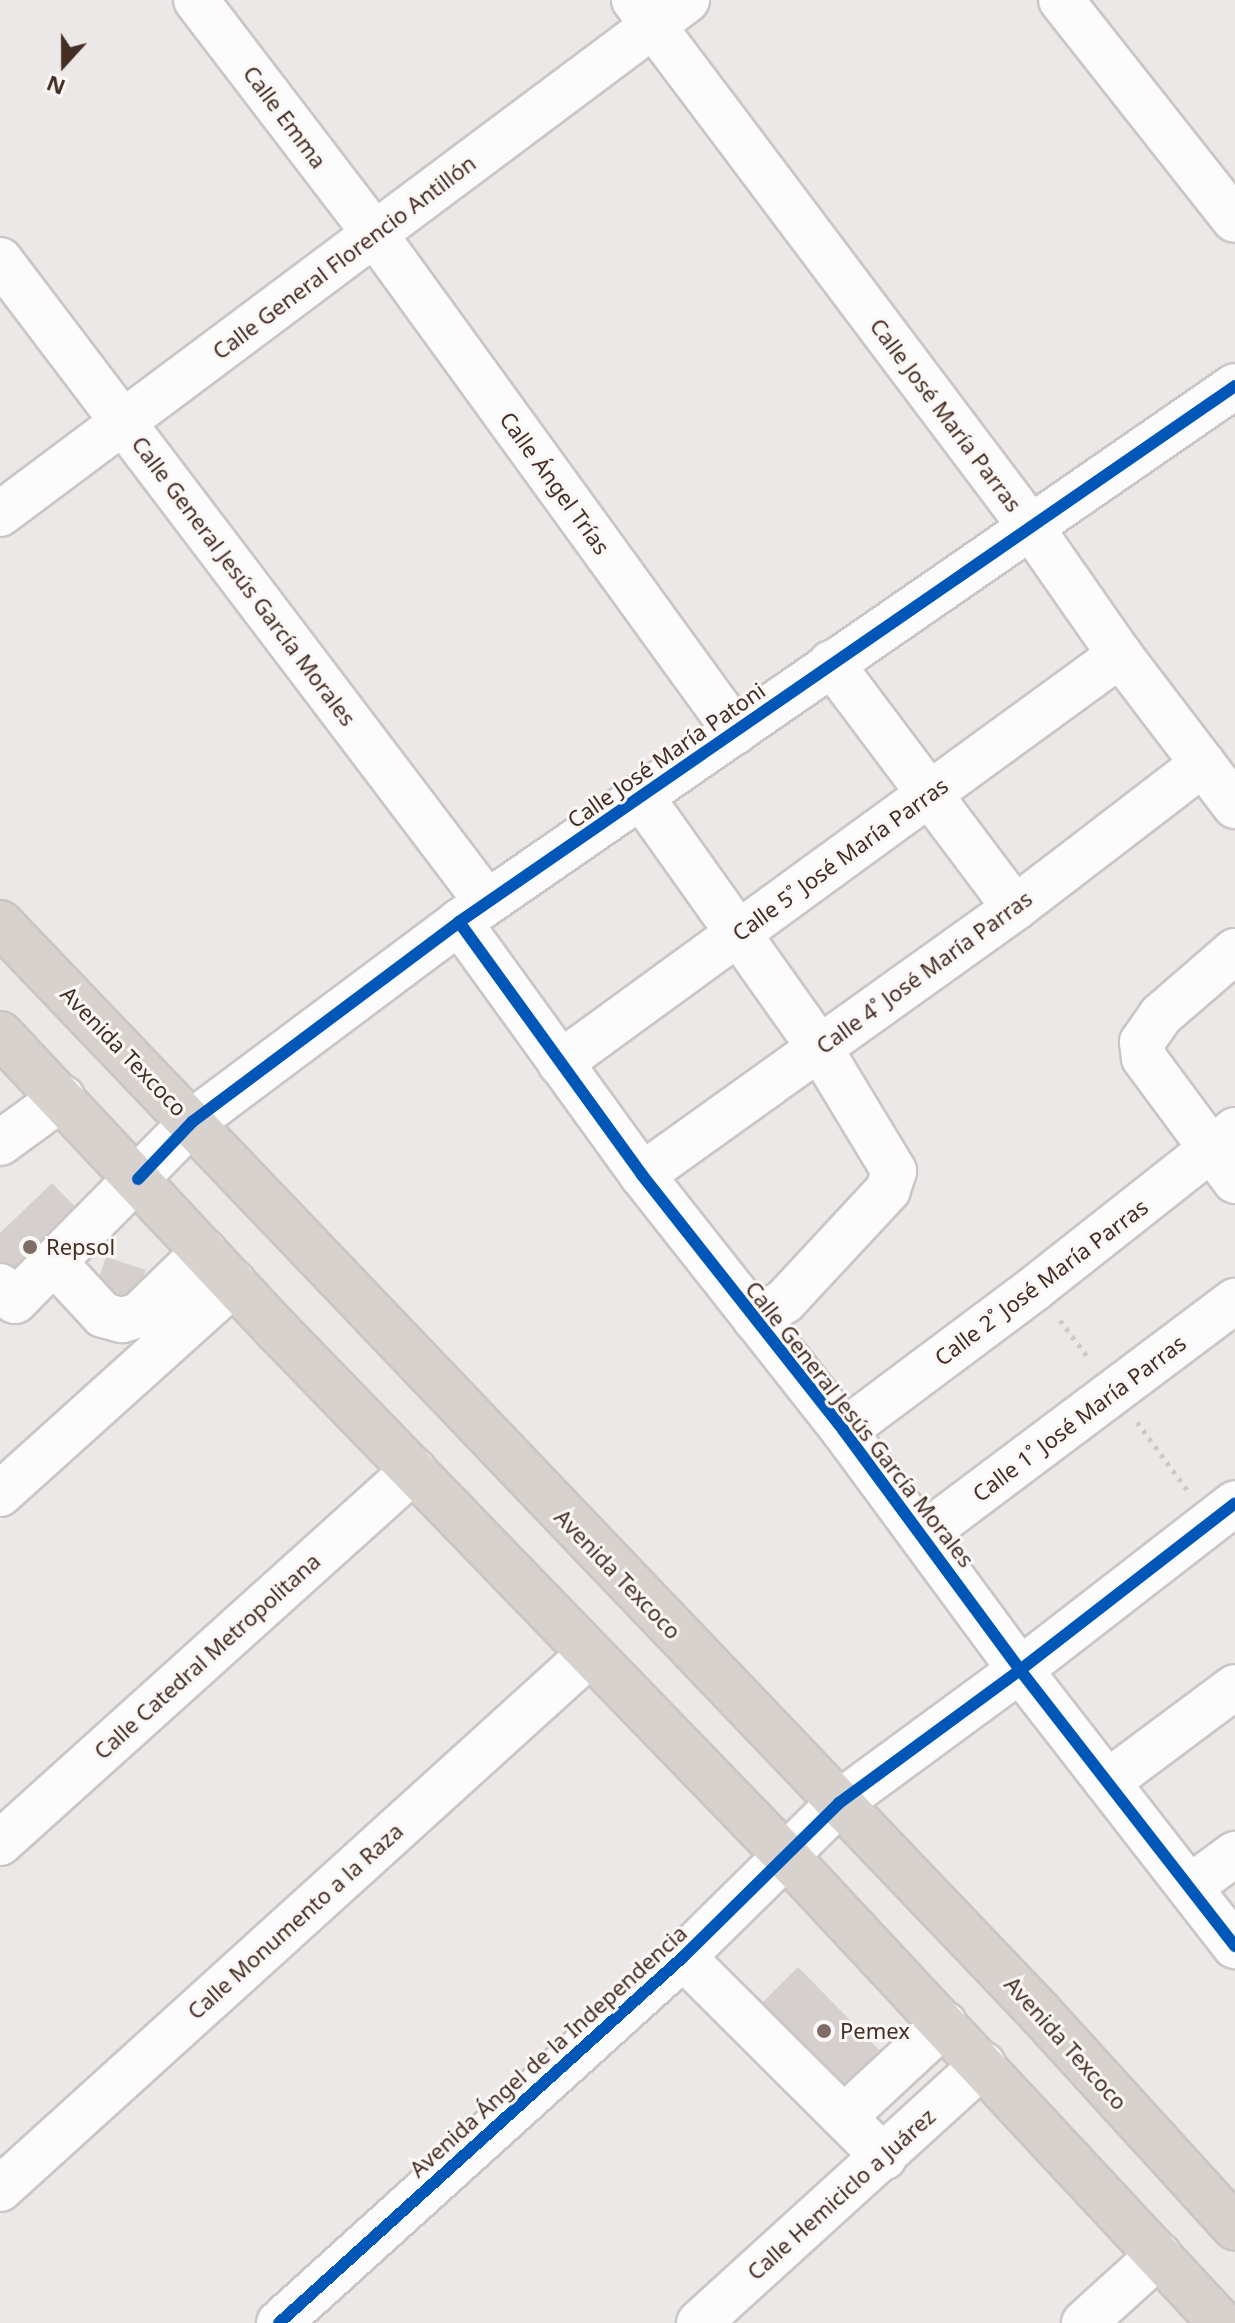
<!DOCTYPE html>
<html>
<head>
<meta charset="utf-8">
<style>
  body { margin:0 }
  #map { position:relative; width:1235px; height:2323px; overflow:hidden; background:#ede8e8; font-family:"Noto Sans",sans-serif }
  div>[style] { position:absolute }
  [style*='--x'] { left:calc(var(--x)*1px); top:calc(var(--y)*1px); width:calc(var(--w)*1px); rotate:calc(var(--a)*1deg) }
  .building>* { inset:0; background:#d5cfce }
  .path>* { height:5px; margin-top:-2.5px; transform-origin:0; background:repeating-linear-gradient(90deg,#cfc8c6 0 4px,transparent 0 10px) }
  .roads { filter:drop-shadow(2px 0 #cbc6c5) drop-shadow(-2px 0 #cbc6c5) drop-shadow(0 2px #cbc6c5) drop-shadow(0 -2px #cbc6c5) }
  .minor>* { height:44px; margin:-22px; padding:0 22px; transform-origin:22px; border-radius:22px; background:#fcfcfc }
  .major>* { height:44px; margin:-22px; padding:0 22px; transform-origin:22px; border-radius:22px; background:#d8d2ce }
  .cycleway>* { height:12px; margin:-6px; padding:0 6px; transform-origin:6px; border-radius:6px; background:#0057b8 }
  .dots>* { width:22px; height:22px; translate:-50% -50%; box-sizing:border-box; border:4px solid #fbf7f7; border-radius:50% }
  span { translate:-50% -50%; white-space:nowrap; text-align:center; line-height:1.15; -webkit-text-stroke:6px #fbf7f7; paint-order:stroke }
  .street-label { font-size:22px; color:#442d22 }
  .poi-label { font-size:22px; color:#442d22 }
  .left { translate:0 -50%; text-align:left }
  .north { position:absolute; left:24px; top:24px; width:80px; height:80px; -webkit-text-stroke:6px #fbf7f7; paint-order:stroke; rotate:201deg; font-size:22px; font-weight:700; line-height:32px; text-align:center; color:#442d22 }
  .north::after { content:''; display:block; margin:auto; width:28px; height:36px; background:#442d22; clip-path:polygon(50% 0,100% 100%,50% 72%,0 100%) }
</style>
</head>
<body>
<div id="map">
  <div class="building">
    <div style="clip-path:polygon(52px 1183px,88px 1220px,22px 1284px,0 1261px,0 1233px)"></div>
    <div style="clip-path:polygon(106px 1257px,146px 1270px,132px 1311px,92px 1297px)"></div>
    <div style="clip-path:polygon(798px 1967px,887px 2058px,850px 2094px,761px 2004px)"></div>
  </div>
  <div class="path">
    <div style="--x:1060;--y:1320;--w:50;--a:53.1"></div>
    <div style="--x:1137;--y:1422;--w:86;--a:53.5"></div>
  </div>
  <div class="roads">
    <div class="minor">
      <div style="--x:196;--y:0;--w:293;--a:52.6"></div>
      <div style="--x:374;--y:233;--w:616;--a:54.04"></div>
      <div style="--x:634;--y:0;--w:658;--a:53.03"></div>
      <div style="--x:1030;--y:526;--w:157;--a:55.1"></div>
      <div style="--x:1120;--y:655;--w:190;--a:52.7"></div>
      <div style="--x:1061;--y:0;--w:280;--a:51.7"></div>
      <div style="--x:0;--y:260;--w:806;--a:52.82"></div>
      <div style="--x:0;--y:514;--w:858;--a:-36.8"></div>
      <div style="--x:831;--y:663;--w:306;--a:53.1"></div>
      <div style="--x:642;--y:798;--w:305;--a:54.6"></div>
      <div style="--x:819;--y:1047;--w:145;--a:58.8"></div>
      <div style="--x:894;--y:1171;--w:20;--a:108"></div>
      <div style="--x:888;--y:1190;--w:151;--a:132.9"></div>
      <div style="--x:785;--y:1301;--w:35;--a:149"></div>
      <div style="--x:459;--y:922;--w:312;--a:54.1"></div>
      <div style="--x:642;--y:1175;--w:326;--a:51.7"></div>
      <div style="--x:844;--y:1431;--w:297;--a:53.6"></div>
      <div style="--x:1020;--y:1670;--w:350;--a:52.1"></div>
      <div style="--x:1235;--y:951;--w:98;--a:139.1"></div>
      <div style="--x:1161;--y:1015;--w:33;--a:125"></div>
      <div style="--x:1142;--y:1042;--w:16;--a:83"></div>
      <div style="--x:1144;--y:1058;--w:153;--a:53.5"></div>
      <div style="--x:560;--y:1063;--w:693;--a:-36.08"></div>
      <div style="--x:0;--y:1143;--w:77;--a:-36"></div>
      <div style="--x:642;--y:1175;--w:459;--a:-35.6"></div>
      <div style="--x:1015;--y:908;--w:237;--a:-37.5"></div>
      <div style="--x:54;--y:1262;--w:72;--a:47.2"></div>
      <div style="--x:103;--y:1315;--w:20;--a:15"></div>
      <div style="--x:122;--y:1320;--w:18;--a:-16"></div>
      <div style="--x:139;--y:1315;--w:91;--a:-44.1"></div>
      <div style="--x:0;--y:1286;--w:21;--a:45"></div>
      <div style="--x:15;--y:1301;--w:252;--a:-45.3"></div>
      <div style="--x:192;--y:1122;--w:334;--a:-36.8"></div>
      <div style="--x:459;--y:922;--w:943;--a:-34.63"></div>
      <div style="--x:844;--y:1431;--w:239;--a:-36.8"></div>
      <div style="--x:1035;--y:1288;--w:255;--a:-38.3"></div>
      <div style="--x:0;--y:1494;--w:315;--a:-42"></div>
      <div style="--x:923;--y:1535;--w:390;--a:-36.9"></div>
      <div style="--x:1109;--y:1781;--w:157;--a:-36.7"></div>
      <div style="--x:0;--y:1843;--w:557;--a:-42.02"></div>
      <div style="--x:1190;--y:1887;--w:56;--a:-36.3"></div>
      <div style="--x:683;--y:1957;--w:284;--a:44.9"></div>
      <div style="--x:844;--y:2117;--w:137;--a:-42.9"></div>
      <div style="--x:0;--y:2189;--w:796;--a:-42.2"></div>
      <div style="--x:279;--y:2323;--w:545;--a:-42.17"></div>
      <div style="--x:683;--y:1957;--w:219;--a:-44.6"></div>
      <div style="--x:839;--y:1803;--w:225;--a:-36.3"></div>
      <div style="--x:1020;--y:1670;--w:272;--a:-37.8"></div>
      <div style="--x:699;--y:2323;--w:384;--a:-42.3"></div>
      <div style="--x:1084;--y:2323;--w:101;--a:-42.2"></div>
    </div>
    <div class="major">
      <div style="--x:0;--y:923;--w:1507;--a:46.34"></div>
      <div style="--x:1040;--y:2013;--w:290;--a:47.7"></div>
      <div style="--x:0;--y:1034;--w:407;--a:46.9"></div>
      <div style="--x:278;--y:1331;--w:732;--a:45.94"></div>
      <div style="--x:787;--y:1857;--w:637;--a:47.04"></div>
    </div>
  </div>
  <div class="cycleway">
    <div style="--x:459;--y:922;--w:312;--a:54.1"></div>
    <div style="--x:642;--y:1175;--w:326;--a:51.7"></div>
    <div style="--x:844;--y:1431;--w:297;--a:53.6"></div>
    <div style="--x:1020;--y:1670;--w:350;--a:52.1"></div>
    <div style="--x:138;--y:1179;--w:79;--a:-46.5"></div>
    <div style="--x:192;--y:1122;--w:334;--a:-36.8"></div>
    <div style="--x:459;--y:922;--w:943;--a:-34.63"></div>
    <div style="--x:279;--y:2323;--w:545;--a:-42.17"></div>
    <div style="--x:683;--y:1957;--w:219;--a:-44.6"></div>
    <div style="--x:839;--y:1803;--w:225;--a:-36.3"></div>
    <div style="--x:1020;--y:1670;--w:272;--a:-37.8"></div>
  </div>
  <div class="dots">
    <div style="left:30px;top:1247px;background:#7f6e67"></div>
    <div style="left:824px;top:2031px;background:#7f6e67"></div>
  </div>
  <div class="street-label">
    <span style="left:285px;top:117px;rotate:53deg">Calle Emma</span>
    <span style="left:344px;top:257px;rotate:-37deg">Calle General Florencio Antillón</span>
    <span style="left:946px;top:415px;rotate:53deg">Calle José María Parras</span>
    <span style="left:555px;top:483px;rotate:54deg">Calle Ángel Trías</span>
    <span style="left:244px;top:581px;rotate:53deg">Calle General Jesús García Morales</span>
    <span style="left:666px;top:755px;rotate:-35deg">Calle José María Patoni</span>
    <span style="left:840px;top:859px;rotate:-36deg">Calle 5˚ José María Parras</span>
    <span style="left:924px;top:972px;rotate:-36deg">Calle 4˚ José María Parras</span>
    <span style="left:124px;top:1051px;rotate:46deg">Avenida Texcoco</span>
    <span style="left:1041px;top:1282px;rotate:-37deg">Calle 2˚ José María Parras</span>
    <span style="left:1079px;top:1418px;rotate:-37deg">Calle 1˚ José María Parras</span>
    <span style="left:860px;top:1424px;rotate:52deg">Calle General Jesús García Morales</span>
    <span style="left:618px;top:1574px;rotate:46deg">Avenida Texcoco</span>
    <span style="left:207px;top:1656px;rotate:-42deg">Calle Catedral Metropolitana</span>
    <span style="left:295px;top:1921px;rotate:-42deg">Calle Monumento a la Raza</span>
    <span style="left:1066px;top:2043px;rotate:48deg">Avenida Texcoco</span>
    <span style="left:548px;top:2051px;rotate:-42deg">Avenida Ángel de la Independencia</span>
    <span style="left:841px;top:2194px;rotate:-42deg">Calle Hemiciclo a Juárez</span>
  </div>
  <div class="poi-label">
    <span class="left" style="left:46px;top:1247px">Repsol</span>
    <span class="left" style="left:840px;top:2031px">Pemex</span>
  </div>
  <div class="north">N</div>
</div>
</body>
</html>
